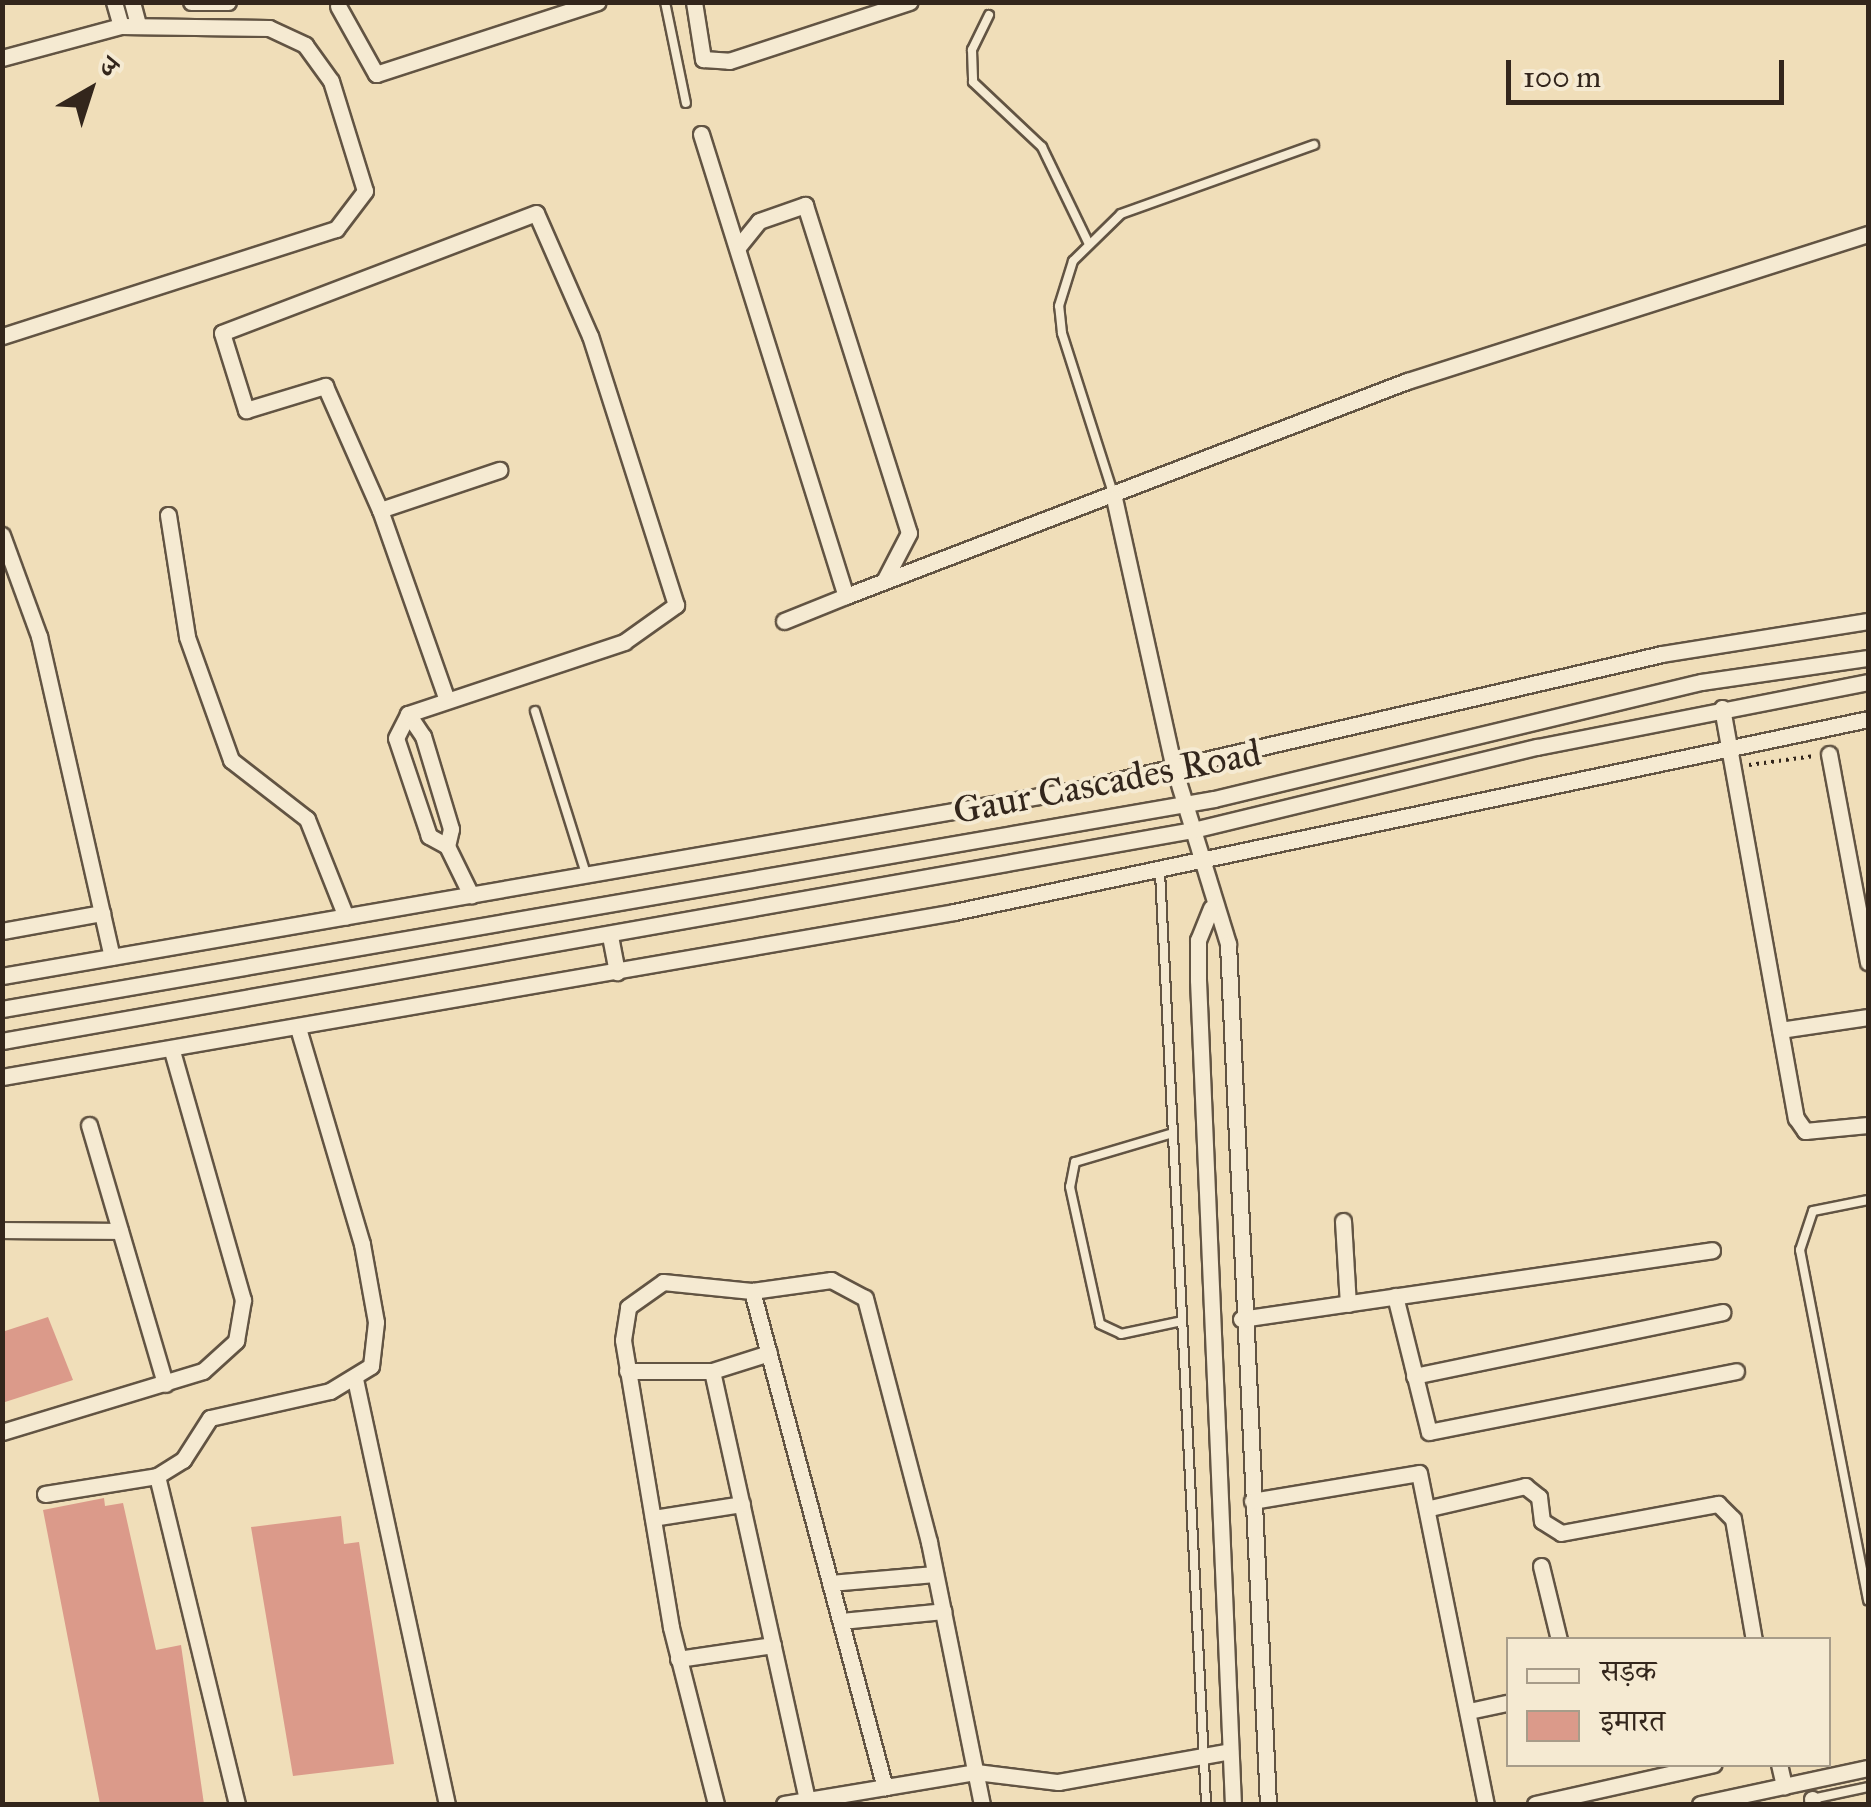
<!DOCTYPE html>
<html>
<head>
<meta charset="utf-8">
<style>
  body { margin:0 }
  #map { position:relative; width:1871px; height:1807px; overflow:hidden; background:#f0deb9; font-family:"IM FELL Great Primer","Noto Serif Devanagari",serif }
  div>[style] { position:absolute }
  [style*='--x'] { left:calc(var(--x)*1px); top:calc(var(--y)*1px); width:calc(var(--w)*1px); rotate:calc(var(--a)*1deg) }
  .building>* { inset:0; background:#db9a8a }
  .path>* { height:4px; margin-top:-2px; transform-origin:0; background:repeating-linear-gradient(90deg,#33261c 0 2.5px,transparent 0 7.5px) }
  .roads { filter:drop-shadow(2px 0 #625443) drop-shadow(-2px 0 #625443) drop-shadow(0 2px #625443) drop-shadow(0 -2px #625443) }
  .lane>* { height:8px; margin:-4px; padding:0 4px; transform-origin:4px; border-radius:4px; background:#f5ead2 }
  .street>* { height:15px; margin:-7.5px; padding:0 7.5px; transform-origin:7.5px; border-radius:7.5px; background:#f5ead2 }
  span { translate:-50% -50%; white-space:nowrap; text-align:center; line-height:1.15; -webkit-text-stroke:8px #f5ead2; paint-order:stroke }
  .street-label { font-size:38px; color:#33261c }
  .frame { position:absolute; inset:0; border:5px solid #33261c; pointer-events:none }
  .legend { position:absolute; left:1506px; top:1637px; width:325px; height:130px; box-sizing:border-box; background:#f5ead2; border:2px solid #a79c89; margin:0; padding:12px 18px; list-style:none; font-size:30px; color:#33261c }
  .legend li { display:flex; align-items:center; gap:20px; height:50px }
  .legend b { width:50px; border:2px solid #a79c89 }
  .north { position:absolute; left:40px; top:40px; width:100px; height:100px; -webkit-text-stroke:8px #f5ead2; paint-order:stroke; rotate:39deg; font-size:28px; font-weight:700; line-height:40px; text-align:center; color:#33261c }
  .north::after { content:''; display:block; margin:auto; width:35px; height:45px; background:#33261c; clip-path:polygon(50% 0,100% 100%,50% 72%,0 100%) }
  .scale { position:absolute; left:1506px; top:60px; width:278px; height:45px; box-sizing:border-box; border:5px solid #33261c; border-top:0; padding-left:12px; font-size:30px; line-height:35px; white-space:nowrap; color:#33261c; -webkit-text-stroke:8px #f5ead2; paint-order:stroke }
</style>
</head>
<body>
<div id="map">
  <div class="building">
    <div style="clip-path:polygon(48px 1317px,73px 1380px,2px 1403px,2px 1332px)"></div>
    <div style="clip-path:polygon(104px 1498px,105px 1506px,123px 1503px,156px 1650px,181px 1645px,204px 1804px,100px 1804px,43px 1510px)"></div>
    <div style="clip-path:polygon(341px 1516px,344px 1544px,359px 1542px,394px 1764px,293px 1776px,251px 1527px)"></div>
  </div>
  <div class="path">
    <div style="--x:1749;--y:765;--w:66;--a:-7.9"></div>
  </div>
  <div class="roads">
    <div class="lane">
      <div style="--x:665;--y:2;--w:103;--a:78.3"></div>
      <div style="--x:989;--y:15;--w:39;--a:116"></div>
      <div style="--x:972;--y:50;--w:32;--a:88"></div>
      <div style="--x:973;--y:82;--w:95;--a:43.3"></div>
      <div style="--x:1042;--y:147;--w:106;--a:64.2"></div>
      <div style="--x:1113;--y:493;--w:168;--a:-107.7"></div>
      <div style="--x:1062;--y:333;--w:27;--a:-96"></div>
      <div style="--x:1059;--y:306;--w:47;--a:-72.7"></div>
      <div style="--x:1073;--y:261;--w:67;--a:-44.4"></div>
      <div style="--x:1121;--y:214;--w:205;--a:-19.7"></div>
      <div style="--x:535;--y:711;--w:171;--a:72.6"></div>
      <div style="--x:1160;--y:872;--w:933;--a:87.17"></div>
      <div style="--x:1173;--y:1133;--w:102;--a:163.5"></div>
      <div style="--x:1075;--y:1162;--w:25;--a:101"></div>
      <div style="--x:1070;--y:1187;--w:140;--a:77.6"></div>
      <div style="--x:1100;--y:1324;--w:23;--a:25"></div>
      <div style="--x:1121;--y:1334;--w:62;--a:-12"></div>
      <div style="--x:1868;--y:1200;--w:56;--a:168.7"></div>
      <div style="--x:1813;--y:1211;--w:41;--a:108.4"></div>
      <div style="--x:1800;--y:1250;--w:357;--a:79"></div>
      <div style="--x:1812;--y:1799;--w:57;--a:-12.1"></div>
    </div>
    <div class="street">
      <div style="--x:114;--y:2;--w:25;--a:74"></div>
      <div style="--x:132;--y:2;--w:24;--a:75"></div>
      <div style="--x:191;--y:2;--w:37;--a:0"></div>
      <div style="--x:694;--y:2;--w:58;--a:81"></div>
      <div style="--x:703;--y:59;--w:26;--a:4"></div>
      <div style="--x:729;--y:61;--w:190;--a:-18.1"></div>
      <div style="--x:338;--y:6;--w:78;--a:60.8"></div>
      <div style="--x:376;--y:74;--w:233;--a:-18"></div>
      <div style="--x:2;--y:58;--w:123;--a:-15.1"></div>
      <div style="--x:121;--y:26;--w:148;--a:0.8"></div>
      <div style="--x:269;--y:28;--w:40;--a:25"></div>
      <div style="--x:305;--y:45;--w:44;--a:54.2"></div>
      <div style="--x:331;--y:81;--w:115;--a:72.8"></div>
      <div style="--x:365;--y:191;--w:48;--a:127.3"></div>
      <div style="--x:336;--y:229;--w:351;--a:162.2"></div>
      <div style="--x:701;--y:134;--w:484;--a:72.6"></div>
      <div style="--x:846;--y:596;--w:601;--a:-20.97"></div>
      <div style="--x:1407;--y:381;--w:484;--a:-17.7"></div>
      <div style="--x:738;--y:247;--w:33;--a:-51"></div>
      <div style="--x:759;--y:221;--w:49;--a:-19.2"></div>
      <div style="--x:805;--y:205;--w:344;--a:72.4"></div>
      <div style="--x:909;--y:533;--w:54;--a:117.5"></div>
      <div style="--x:1114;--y:498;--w:277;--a:77.5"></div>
      <div style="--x:1174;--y:768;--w:184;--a:72.9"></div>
      <div style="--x:1228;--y:944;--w:861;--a:87.34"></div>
      <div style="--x:380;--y:510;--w:198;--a:70.6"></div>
      <div style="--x:168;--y:515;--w:123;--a:81.1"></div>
      <div style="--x:187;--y:637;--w:131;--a:70.3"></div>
      <div style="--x:231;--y:760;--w:96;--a:37.8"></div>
      <div style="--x:307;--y:819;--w:105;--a:68.3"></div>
      <div style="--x:2;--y:535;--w:108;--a:69.9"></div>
      <div style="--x:39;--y:636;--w:329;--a:77.2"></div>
      <div style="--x:784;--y:621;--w:67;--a:-22"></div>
      <div style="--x:1722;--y:708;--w:417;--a:79.8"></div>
      <div style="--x:1796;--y:1118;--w:16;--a:55"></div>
      <div style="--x:1805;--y:1131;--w:63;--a:-5.4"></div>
      <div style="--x:408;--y:714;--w:27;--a:56"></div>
      <div style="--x:423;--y:736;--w:97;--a:73.2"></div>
      <div style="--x:451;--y:829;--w:17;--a:103"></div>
      <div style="--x:447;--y:846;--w:55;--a:63.9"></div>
      <div style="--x:1829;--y:754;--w:212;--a:79.4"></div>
      <div style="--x:447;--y:846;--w:21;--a:-151"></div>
      <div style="--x:429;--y:836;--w:103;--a:-108.6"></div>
      <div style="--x:396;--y:738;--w:27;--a:-63"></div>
      <div style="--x:408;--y:714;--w:228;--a:-18.4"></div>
      <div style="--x:624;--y:642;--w:64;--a:-35.4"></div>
      <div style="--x:676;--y:605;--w:282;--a:-107.7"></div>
      <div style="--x:590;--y:336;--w:134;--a:-113.7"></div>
      <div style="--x:536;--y:213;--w:336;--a:159.1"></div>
      <div style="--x:222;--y:333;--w:81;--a:72.7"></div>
      <div style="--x:246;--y:410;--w:83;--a:-16.9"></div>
      <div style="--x:325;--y:386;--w:136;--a:66.1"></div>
      <div style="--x:380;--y:510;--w:126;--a:-18.6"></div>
      <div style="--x:1211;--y:908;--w:35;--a:112"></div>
      <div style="--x:1198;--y:940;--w:40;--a:90"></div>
      <div style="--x:1198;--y:980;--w:825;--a:87.57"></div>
      <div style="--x:2;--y:931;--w:102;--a:-10.2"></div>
      <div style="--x:610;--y:936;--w:37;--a:79"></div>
      <div style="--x:2;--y:976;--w:1094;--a:-9.84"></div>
      <div style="--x:1080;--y:789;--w:597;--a:-13.06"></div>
      <div style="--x:1662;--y:654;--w:209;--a:-9.1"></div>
      <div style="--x:2;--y:1009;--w:1230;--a:-9.83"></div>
      <div style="--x:1214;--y:799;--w:501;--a:-13.51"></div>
      <div style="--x:1701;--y:682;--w:169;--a:-8.2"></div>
      <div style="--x:1780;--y:1030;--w:89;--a:-8.4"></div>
      <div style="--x:2;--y:1041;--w:1210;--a:-10.05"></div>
      <div style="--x:1193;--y:830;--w:354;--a:-13.6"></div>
      <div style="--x:1537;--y:747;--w:337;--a:-11.1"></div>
      <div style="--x:2;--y:1077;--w:966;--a:-9.83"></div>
      <div style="--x:954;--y:912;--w:934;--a:-11.92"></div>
      <div style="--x:89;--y:1125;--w:270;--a:73.6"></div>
      <div style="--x:1343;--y:1221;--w:83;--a:86.6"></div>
      <div style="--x:2;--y:1230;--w:118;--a:0.5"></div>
      <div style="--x:752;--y:1291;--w:514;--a:75.02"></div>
      <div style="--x:1395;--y:1296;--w:140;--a:76"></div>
      <div style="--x:1429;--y:1432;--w:313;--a:-11.2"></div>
      <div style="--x:1241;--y:1319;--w:476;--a:-8.3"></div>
      <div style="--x:769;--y:1353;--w:60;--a:162.5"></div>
      <div style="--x:712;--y:1371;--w:439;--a:77.5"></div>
      <div style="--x:627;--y:1371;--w:85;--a:0"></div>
      <div style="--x:1414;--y:1376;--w:315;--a:-11.7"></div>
      <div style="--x:355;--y:1379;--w:435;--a:77.8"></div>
      <div style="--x:2;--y:1432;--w:210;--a:-16.9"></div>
      <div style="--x:203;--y:1371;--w:45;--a:-42.3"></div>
      <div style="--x:236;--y:1341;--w:42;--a:-80.3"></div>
      <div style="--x:243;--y:1300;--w:259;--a:-105.9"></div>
      <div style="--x:157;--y:1476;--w:338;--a:76.3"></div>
      <div style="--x:45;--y:1494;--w:113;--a:-9.1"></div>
      <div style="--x:157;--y:1476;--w:31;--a:-32"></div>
      <div style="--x:183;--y:1460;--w:50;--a:-57.3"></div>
      <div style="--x:210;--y:1418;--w:123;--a:-12.7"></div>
      <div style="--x:330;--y:1391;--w:48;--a:-31.4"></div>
      <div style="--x:371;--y:1366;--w:44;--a:-83.5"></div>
      <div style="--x:376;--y:1322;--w:79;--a:-100.2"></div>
      <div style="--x:362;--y:1244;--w:222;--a:-106.5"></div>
      <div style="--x:1252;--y:1501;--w:169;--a:-9.5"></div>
      <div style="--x:1419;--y:1473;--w:338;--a:78.6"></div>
      <div style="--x:1430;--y:1508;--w:98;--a:-13"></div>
      <div style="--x:1525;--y:1486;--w:18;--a:38"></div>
      <div style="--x:1539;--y:1497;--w:24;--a:83"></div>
      <div style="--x:1542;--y:1521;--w:22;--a:32"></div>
      <div style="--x:1561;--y:1533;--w:160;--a:-10.5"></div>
      <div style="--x:1718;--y:1504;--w:21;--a:45"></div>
      <div style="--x:1733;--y:1519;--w:123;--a:80.2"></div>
      <div style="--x:653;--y:1518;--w:90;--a:-8.9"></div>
      <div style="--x:1541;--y:1566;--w:76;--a:76.3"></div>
      <div style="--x:830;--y:1583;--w:105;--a:-4.9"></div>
      <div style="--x:841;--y:1621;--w:103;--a:-5.5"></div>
      <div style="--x:678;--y:1659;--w:96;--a:-8.4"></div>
      <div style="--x:1469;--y:1711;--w:40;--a:-12"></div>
      <div style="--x:1779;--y:1764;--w:23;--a:77"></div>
      <div style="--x:1812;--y:1799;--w:5;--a:79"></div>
      <div style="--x:716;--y:1804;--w:183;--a:-104.3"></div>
      <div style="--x:671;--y:1627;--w:291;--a:-99.5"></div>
      <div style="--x:623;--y:1340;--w:33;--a:-81"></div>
      <div style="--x:628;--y:1307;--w:43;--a:-35.5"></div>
      <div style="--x:663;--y:1282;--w:89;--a:5.8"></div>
      <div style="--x:752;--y:1291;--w:80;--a:-7.9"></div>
      <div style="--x:831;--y:1280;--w:38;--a:28"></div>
      <div style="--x:865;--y:1298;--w:252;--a:75.3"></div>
      <div style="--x:929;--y:1542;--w:267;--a:78.6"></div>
      <div style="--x:784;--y:1804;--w:195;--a:-9.5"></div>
      <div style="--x:976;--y:1772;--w:83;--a:7"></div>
      <div style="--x:1058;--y:1782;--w:175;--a:-10.2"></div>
      <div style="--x:1535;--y:1804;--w:183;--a:-12.6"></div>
      <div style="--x:1700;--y:1804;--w:172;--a:-12.1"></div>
    </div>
  </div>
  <div class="street-label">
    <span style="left:1107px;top:782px;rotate:-11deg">Gaur Cascades Road</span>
  </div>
  <div class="frame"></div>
  <ul class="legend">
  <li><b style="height:12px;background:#f5ead2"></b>सड़क</li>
  <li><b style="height:28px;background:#db9a8a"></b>इमारत</li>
  </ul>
  <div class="north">उ</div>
  <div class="scale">100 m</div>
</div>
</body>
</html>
